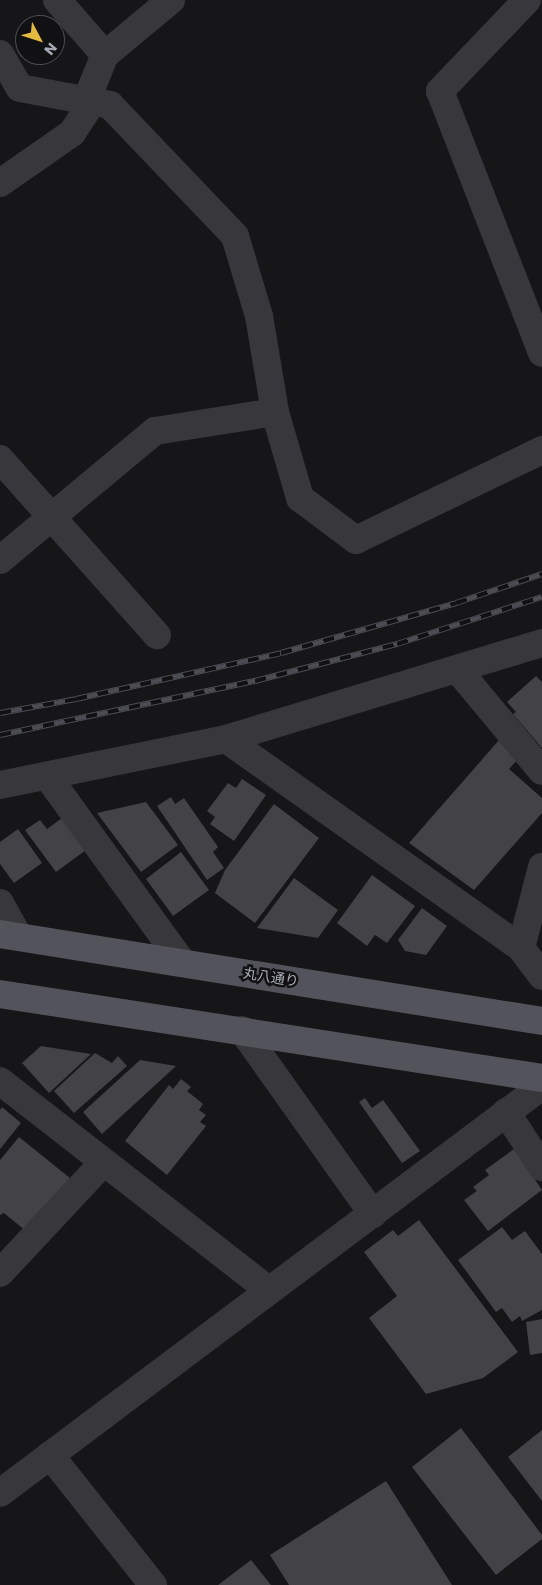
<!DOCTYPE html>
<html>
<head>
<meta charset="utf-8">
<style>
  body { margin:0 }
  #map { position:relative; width:542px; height:1585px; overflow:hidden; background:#161517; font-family:Poppins,"Noto Sans JP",sans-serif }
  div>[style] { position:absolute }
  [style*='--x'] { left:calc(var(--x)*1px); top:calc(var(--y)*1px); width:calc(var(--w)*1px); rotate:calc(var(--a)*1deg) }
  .building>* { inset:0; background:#424247 }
  .minor>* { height:28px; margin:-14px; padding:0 14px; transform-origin:14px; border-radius:14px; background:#37373c }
  .major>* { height:28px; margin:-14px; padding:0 14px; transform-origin:14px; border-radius:14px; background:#53545b }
  .rail>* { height:5.5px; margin-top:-2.75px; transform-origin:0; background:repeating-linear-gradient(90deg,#111012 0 11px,#4c4d53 0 22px); box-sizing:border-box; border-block:1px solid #4c4d53 }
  span { translate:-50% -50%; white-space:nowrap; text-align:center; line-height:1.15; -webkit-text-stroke:5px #111012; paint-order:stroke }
  .street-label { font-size:14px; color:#a8acb6 }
  .north { position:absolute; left:15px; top:15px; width:50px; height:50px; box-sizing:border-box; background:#111012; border:1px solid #4d4e54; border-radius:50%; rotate:130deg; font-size:14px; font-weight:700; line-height:20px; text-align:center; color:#a8acb6 }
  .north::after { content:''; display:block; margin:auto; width:18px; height:22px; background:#e4b940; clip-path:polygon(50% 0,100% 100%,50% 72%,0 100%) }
</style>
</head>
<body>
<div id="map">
  <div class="building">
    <div style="clip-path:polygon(536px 676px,542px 682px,542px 748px,513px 714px,516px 712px,507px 702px)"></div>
    <div style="clip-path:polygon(500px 739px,518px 759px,509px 769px,542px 798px,542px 813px,474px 890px,409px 843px)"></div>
    <div style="clip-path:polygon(242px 779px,266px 795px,234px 841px,210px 824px,215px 817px,207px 811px,228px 783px,236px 788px)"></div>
    <div style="clip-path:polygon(171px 797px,175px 804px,184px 798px,218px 847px,213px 852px,224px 868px,207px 880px,157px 806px)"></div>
    <div style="clip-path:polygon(146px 802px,178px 845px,141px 872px,97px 813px)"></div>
    <div style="clip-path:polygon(274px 804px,319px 838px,255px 923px,215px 893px,225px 870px)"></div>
    <div style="clip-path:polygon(62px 818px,86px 850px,56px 872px,25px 830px,40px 820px,47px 829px)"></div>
    <div style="clip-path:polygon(18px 829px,42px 863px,14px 883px,0 864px,0 842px)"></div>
    <div style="clip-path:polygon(181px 852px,209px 890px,173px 916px,146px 879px)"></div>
    <div style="clip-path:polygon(372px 875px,415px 906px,387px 943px,375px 935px,367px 946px,337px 923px)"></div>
    <div style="clip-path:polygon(294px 878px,338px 910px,318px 938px,257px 928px)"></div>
    <div style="clip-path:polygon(422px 908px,447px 926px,426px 955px,405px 951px,398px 940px)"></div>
    <div style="clip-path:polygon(41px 1046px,91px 1054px,49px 1093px,22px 1063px)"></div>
    <div style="clip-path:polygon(95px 1053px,112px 1063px,118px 1056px,127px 1066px,74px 1113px,54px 1091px)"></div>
    <div style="clip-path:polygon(140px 1060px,176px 1066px,102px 1134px,83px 1112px)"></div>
    <div style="clip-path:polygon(181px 1079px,191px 1087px,187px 1091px,203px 1104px,199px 1110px,206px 1115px,200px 1122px,206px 1126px,167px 1175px,125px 1141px,169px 1085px,173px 1089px)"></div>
    <div style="clip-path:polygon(365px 1098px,372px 1108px,383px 1100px,420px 1151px,402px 1163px,359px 1102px)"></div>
    <div style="clip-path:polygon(2px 1107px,21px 1123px,0 1149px,0 1110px)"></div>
    <div style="clip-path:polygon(19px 1137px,70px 1178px,27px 1232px,4px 1213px,0 1215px,0 1160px)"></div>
    <div style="clip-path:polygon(514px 1149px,542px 1190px,488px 1231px,464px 1200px,477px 1191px,473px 1187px,489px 1175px,485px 1170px)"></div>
    <div style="clip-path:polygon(419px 1220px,518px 1352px,483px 1378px,426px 1394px,369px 1318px,397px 1296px,364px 1252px,393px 1230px,398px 1236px)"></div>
    <div style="clip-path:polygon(502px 1227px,512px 1240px,525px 1231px,542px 1254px,542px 1310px,522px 1321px,520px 1316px,512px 1322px,502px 1308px,496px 1312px,458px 1260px)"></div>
    <div style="clip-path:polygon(542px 1319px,542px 1353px,530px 1355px,526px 1322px)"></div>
    <div style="clip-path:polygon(461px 1428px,542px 1535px,542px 1539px,496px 1575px,412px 1467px)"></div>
    <div style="clip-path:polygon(542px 1430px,542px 1501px,508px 1457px)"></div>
    <div style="clip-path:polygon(386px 1481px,452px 1585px,289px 1585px,270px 1555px)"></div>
    <div style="clip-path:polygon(251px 1560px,271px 1585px,218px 1585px)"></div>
  </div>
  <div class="minor">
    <div style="--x:57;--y:0;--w:73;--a:48.9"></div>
    <div style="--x:527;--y:0;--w:126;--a:133.7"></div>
    <div style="--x:440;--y:91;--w:281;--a:68.7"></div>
    <div style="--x:0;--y:54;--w:39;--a:60"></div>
    <div style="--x:20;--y:88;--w:92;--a:10.7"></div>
    <div style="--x:110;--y:105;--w:181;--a:46.3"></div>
    <div style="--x:235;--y:236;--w:84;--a:73.3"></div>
    <div style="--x:259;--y:316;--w:97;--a:80.5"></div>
    <div style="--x:275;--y:412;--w:90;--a:73.8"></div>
    <div style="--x:300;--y:498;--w:70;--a:36.9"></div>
    <div style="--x:356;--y:540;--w:207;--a:-25.8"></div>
    <div style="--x:0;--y:183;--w:88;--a:-34.8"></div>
    <div style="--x:72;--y:133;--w:30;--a:-57"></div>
    <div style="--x:88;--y:108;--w:19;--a:-81"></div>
    <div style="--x:91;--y:89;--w:37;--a:-68"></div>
    <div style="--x:105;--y:55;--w:86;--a:-39.8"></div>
    <div style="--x:0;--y:459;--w:236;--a:48.3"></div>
    <div style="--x:0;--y:560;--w:202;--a:-39.8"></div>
    <div style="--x:155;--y:431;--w:121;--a:-9"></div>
    <div style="--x:458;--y:670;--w:131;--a:50.3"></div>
    <div style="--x:226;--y:739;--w:362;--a:35.3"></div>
    <div style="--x:521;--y:948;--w:35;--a:53"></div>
    <div style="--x:48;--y:777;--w:228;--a:54.1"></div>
    <div style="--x:0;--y:785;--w:231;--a:-11.5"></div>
    <div style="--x:226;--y:739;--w:330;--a:-16.9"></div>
    <div style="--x:0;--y:903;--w:38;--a:61"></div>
    <div style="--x:521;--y:948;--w:84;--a:-75.5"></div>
    <div style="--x:242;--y:1030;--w:226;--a:54.6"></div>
    <div style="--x:0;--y:1081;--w:340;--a:37.9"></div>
    <div style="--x:506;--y:1112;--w:66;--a:56.8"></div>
    <div style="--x:0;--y:1273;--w:151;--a:-46.9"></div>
    <div style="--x:50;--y:1455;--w:166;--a:51.6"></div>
    <div style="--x:0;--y:1493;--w:678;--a:-36.9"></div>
  </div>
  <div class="major">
    <div style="--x:0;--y:934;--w:549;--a:9.12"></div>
    <div style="--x:0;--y:994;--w:548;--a:8.81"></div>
  </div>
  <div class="rail">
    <div style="--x:0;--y:713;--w:77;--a:-10.4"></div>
    <div style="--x:76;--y:699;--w:210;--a:-12.6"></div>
    <div style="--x:281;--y:653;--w:182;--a:-15.9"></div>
    <div style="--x:456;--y:603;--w:91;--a:-18.6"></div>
    <div style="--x:0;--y:735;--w:261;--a:-12"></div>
    <div style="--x:255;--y:681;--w:147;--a:-14.6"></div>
    <div style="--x:397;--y:644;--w:152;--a:-18"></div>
  </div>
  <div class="street-label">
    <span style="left:271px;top:977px;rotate:9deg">丸八通り</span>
  </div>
  <div class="north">N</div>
</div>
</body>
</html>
